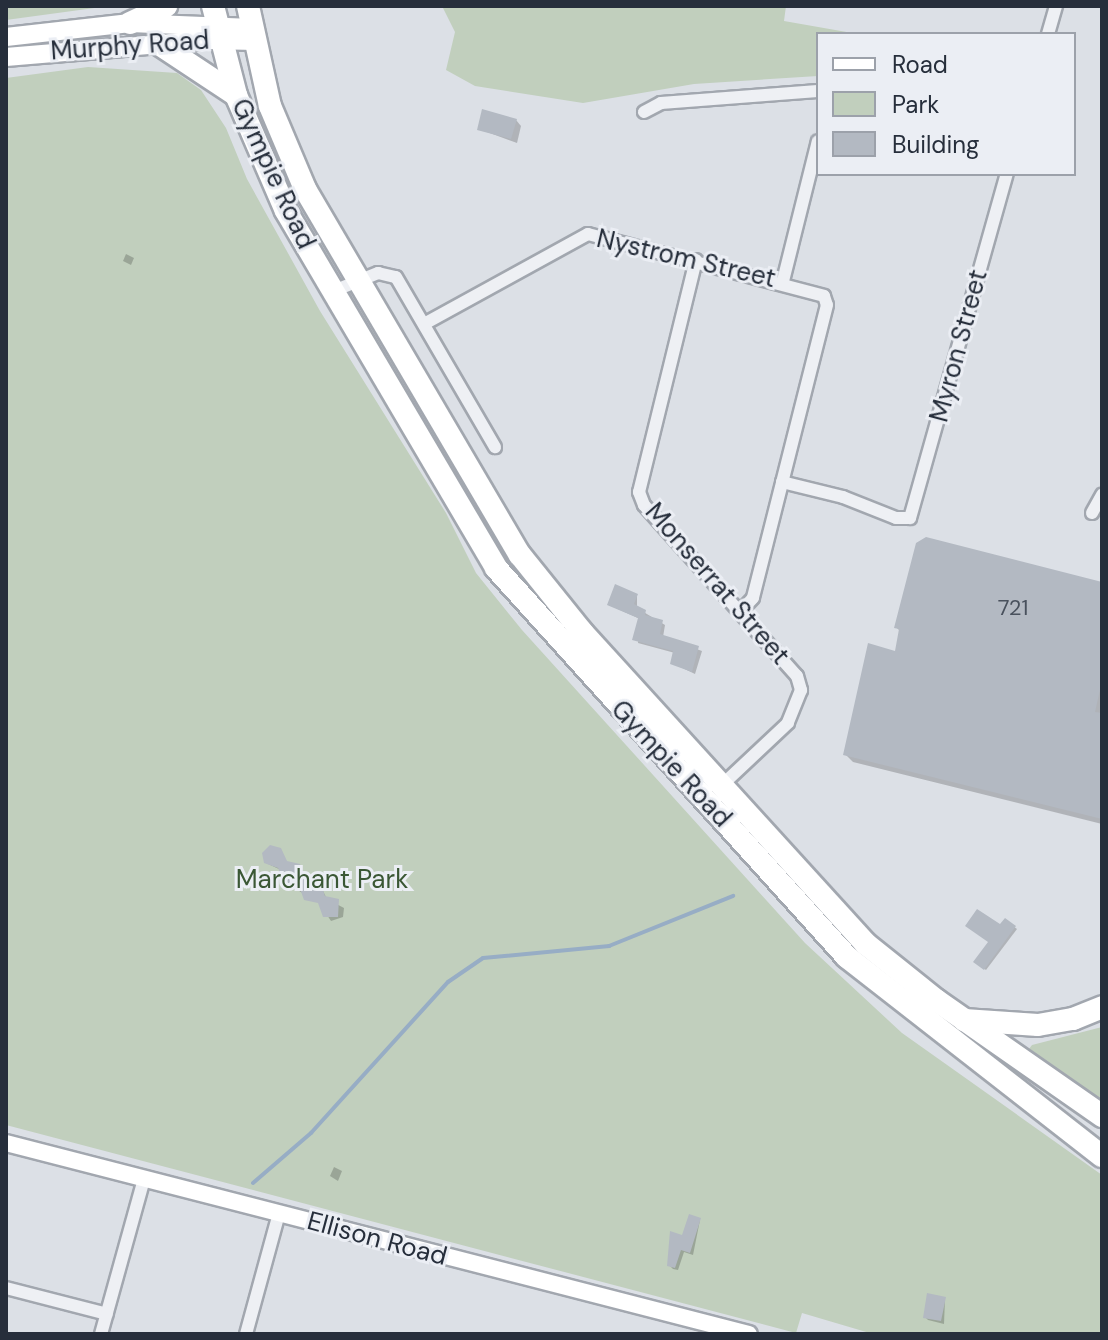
<!DOCTYPE html>
<html>
<head>
<meta charset="utf-8">
<style>
  body { margin:0 }
  #map { position:relative; width:1108px; height:1340px; overflow:hidden; background:#dce0e6; font-family:"DM Sans",sans-serif }
  div>[style] { position:absolute }
  [style*='--x'] { left:calc(var(--x)*1px); top:calc(var(--y)*1px); width:calc(var(--w)*1px); rotate:calc(var(--a)*1deg) }
  .green>* { inset:0; background:#c1cfbd }
  .shadow>* { inset:0; background:#0003 }
  .stream>* { height:4px; margin:-2px; padding:0 2px; transform-origin:2px; border-radius:2px; background:#97adc5 }
  .building>* { inset:0; background:#b3b9c2 }
  .roads { filter:drop-shadow(2px 0 #a2a7af) drop-shadow(-2px 0 #a2a7af) drop-shadow(0 2px #a2a7af) drop-shadow(0 -2px #a2a7af) }
  .street>* { height:12px; margin:-6px; padding:0 6px; transform-origin:6px; border-radius:6px; background:#eef0f4 }
  .secondary>* { height:16px; margin:-8px; padding:0 8px; transform-origin:8px; border-radius:8px; background:#fff }
  .primary>* { height:18px; margin:-9px; padding:0 9px; transform-origin:9px; border-radius:9px; background:#fff }
  .highway>* { height:22px; margin:-11px; padding:0 11px; transform-origin:11px; border-radius:11px; background:#fff }
  span { translate:-50% -50%; white-space:nowrap; text-align:center; line-height:1.15; -webkit-text-stroke:6px #ebeef4; paint-order:stroke }
  .number-label { font-size:22px; color:#49515d }
  .number-label span { -webkit-text-stroke-width:0 }
  .street-label { font-size:26px; color:#262e3b }
  .park-label { font-size:26px; color:#3a5734 }
  .frame { position:absolute; inset:0; border:8px solid #262e3b; pointer-events:none }
  .legend { position:absolute; left:816px; top:32px; width:260px; height:144px; box-sizing:border-box; background:#ebeef4; border:2px solid #9ca1aa; margin:0; padding:10px 14px; list-style:none; font-size:24px; color:#262e3b }
  .legend li { display:flex; align-items:center; gap:16px; height:40px }
  .legend b { width:40px; border:2px solid #9ca1aa }
</style>
</head>
<body>
<div id="map">
  <div class="green">
    <div style="clip-path:polygon(6px 6px,109px 6px,6px 20px)"></div>
    <div style="clip-path:polygon(442px 6px,786px 6px,784px 21px,858px 34px,818px 34px,818px 76px,694px 84px,583px 103px,475px 86px,446px 70px,455px 32px)"></div>
    <div style="clip-path:polygon(88px 67px,177px 73px,201px 90px,226px 128px,247px 179px,320px 311px,446px 513px,476px 573px,522px 630px,805px 943px,902px 1033px,1102px 1175px,1102px 1334px,873px 1334px,802px 1313px,796px 1333px,6px 1125px,6px 78px)"></div>
    <div style="clip-path:polygon(1102px 1027px,1102px 1100px,1029px 1049px,1032px 1045px)"></div>
  </div>
  <div class="shadow">
    <div style="clip-path:polygon(516px 120px,521px 126px,517px 143px,479px 129px)"></div>
    <div style="clip-path:polygon(126px 254px,134px 258px,131px 265px,123px 261px)"></div>
    <div style="clip-path:polygon(1102px 584px,1102px 824px,853px 762px,845px 754px,897px 653px,901px 632px,896px 627px)"></div>
    <div style="clip-path:polygon(637px 596px,637px 608px,665px 625px,663px 637px,702px 651px,695px 674px,672px 663px,675px 653px,638px 643px,640px 619px,609px 605px)"></div>
    <div style="clip-path:polygon(280px 850px,288px 864px,299px 866px,307px 881px,319px 883px,327px 899px,344px 908px,343px 917px,331px 921px,323px 909px,327px 907px,287px 884px,281px 870px,266px 863px)"></div>
    <div style="clip-path:polygon(1006px 921px,1017px 929px,986px 970px,975px 962px)"></div>
    <div style="clip-path:polygon(334px 1167px,342px 1171px,338px 1181px,330px 1176px)"></div>
    <div style="clip-path:polygon(700px 1220px,693px 1255px,684px 1252px,678px 1270px,673px 1269px,669px 1265px)"></div>
    <div style="clip-path:polygon(945px 1299px,944px 1324px,928px 1320px,925px 1317px)"></div>
  </div>
  <div class="stream">
    <div style="--x:253;--y:1183;--w:77;--a:-40.8"></div>
    <div style="--x:311;--y:1133;--w:204;--a:-47.8"></div>
    <div style="--x:448;--y:982;--w:42;--a:-34.4"></div>
    <div style="--x:483;--y:958;--w:127;--a:-5.4"></div>
    <div style="--x:609;--y:946;--w:134;--a:-22"></div>
  </div>
  <div class="building">
    <div style="clip-path:polygon(482px 109px,517px 119px,511px 139px,477px 130px)"></div>
    <div style="clip-path:polygon(926px 537px,1102px 582px,1102px 681px,1095px 712px,1102px 713px,1102px 819px,843px 755px,868px 643px,895px 651px,899px 629px,894px 628px,916px 543px)"></div>
    <div style="clip-path:polygon(615px 584px,638px 594px,634px 604px,646px 610px,645px 615px,663px 620px,660px 634px,699px 646px,692px 672px,670px 664px,673px 651px,632px 640px,638px 618px,607px 605px)"></div>
    <div style="clip-path:polygon(270px 845px,281px 848px,287px 861px,300px 864px,306px 879px,320px 881px,325px 896px,339px 899px,338px 917px,323px 917px,318px 903px,304px 900px,299px 886px,285px 884px,278px 868px,264px 863px,262px 853px)"></div>
    <div style="clip-path:polygon(977px 909px,1000px 924px,1005px 918px,1016px 926px,984px 970px,973px 962px,988px 942px,965px 926px)"></div>
    <div style="clip-path:polygon(689px 1214px,701px 1218px,690px 1253px,681px 1250px,675px 1268px,667px 1266px,670px 1231px,682px 1235px)"></div>
    <div style="clip-path:polygon(927px 1293px,946px 1297px,941px 1321px,923px 1318px)"></div>
  </div>
  <div class="roads">
    <div class="street">
      <div style="--x:1048;--y:34;--w:29;--a:-74"></div>
      <div style="--x:644;--y:112;--w:19;--a:-28"></div>
      <div style="--x:661;--y:103;--w:157;--a:-4.4"></div>
      <div style="--x:696;--y:260;--w:239;--a:103.8"></div>
      <div style="--x:639;--y:492;--w:14;--a:69"></div>
      <div style="--x:644;--y:505;--w:229;--a:48.2"></div>
      <div style="--x:797;--y:676;--w:15;--a:74"></div>
      <div style="--x:801;--y:690;--w:35;--a:112"></div>
      <div style="--x:788;--y:723;--w:91;--a:136.8"></div>
      <div style="--x:783;--y:281;--w:144;--a:-76"></div>
      <div style="--x:331;--y:292;--w:51;--a:-22"></div>
      <div style="--x:378;--y:273;--w:18;--a:13"></div>
      <div style="--x:396;--y:277;--w:197;--a:59.8"></div>
      <div style="--x:424;--y:324;--w:187;--a:-28.8"></div>
      <div style="--x:588;--y:234;--w:244;--a:14.7"></div>
      <div style="--x:824;--y:296;--w:9;--a:72"></div>
      <div style="--x:827;--y:305;--w:302;--a:104.2"></div>
      <div style="--x:753;--y:598;--w:19;--a:133"></div>
      <div style="--x:782;--y:482;--w:63;--a:13.8"></div>
      <div style="--x:843;--y:497;--w:57;--a:21.6"></div>
      <div style="--x:896;--y:518;--w:14;--a:0"></div>
      <div style="--x:910;--y:518;--w:357;--a:-74.3"></div>
      <div style="--x:1092;--y:513;--w:21;--a:-61"></div>
      <div style="--x:6;--y:1288;--w:104;--a:14.4"></div>
      <div style="--x:101;--y:1334;--w:161;--a:-74.5"></div>
      <div style="--x:246;--y:1334;--w:125;--a:-74.7"></div>
    </div>
    <div class="secondary">
      <div style="--x:6;--y:1143;--w:767;--a:14.42"></div>
    </div>
    <div class="primary">
      <div style="--x:6;--y:37;--w:125;--a:-6.4"></div>
      <div style="--x:130;--y:23;--w:122;--a:2.3"></div>
      <div style="--x:6;--y:57;--w:205;--a:-4.8"></div>
      <div style="--x:210;--y:40;--w:45;--a:1.3"></div>
    </div>
    <div class="highway">
      <div style="--x:213;--y:6;--w:92;--a:75.5"></div>
      <div style="--x:236;--y:95;--w:126;--a:66.7"></div>
      <div style="--x:286;--y:211;--w:414;--a:59.5"></div>
      <div style="--x:496;--y:568;--w:524;--a:47.94"></div>
      <div style="--x:847;--y:957;--w:323;--a:38"></div>
      <div style="--x:248;--y:6;--w:102;--a:77.6"></div>
      <div style="--x:270;--y:106;--w:90;--a:67.1"></div>
      <div style="--x:305;--y:189;--w:424;--a:59.6"></div>
      <div style="--x:520;--y:555;--w:99;--a:51.2"></div>
      <div style="--x:582;--y:632;--w:422;--a:47.7"></div>
      <div style="--x:866;--y:944;--w:90;--a:38.7"></div>
      <div style="--x:936;--y:1000;--w:203;--a:34.9"></div>
      <div style="--x:130;--y:23;--w:40;--a:-25"></div>
      <div style="--x:159;--y:44;--w:92;--a:33.5"></div>
      <div style="--x:964;--y:1020;--w:74;--a:3.9"></div>
      <div style="--x:1038;--y:1025;--w:36;--a:-10"></div>
      <div style="--x:1073;--y:1019;--w:31;--a:-22"></div>
    </div>
  </div>
  <div class="number-label">
    <span style="left:1013px;top:608px">721</span>
  </div>
  <div class="street-label">
    <span style="left:130px;top:46px;rotate:-4deg">Murphy Road</span>
    <span style="left:273px;top:174px;rotate:65deg">Gympie Road</span>
    <span style="left:686px;top:259px;rotate:13deg">Nystrom Street</span>
    <span style="left:959px;top:346px;rotate:-75deg">Myron Street</span>
    <span style="left:717px;top:584px;rotate:49deg">Monserrat Street</span>
    <span style="left:671px;top:764px;rotate:47deg">Gympie Road</span>
    <span style="left:377px;top:1239px;rotate:15deg">Ellison Road</span>
  </div>
  <div class="park-label">
    <span style="left:322px;top:880px">Marchant Park</span>
  </div>
  <div class="frame"></div>
  <ul class="legend">
  <li><b style="height:10px;background:#fff"></b>Road</li>
  <li><b style="height:22px;background:#c1cfbd"></b>Park</li>
  <li><b style="height:22px;background:#b3b9c2"></b>Building</li>
  </ul>
</div>
</body>
</html>
